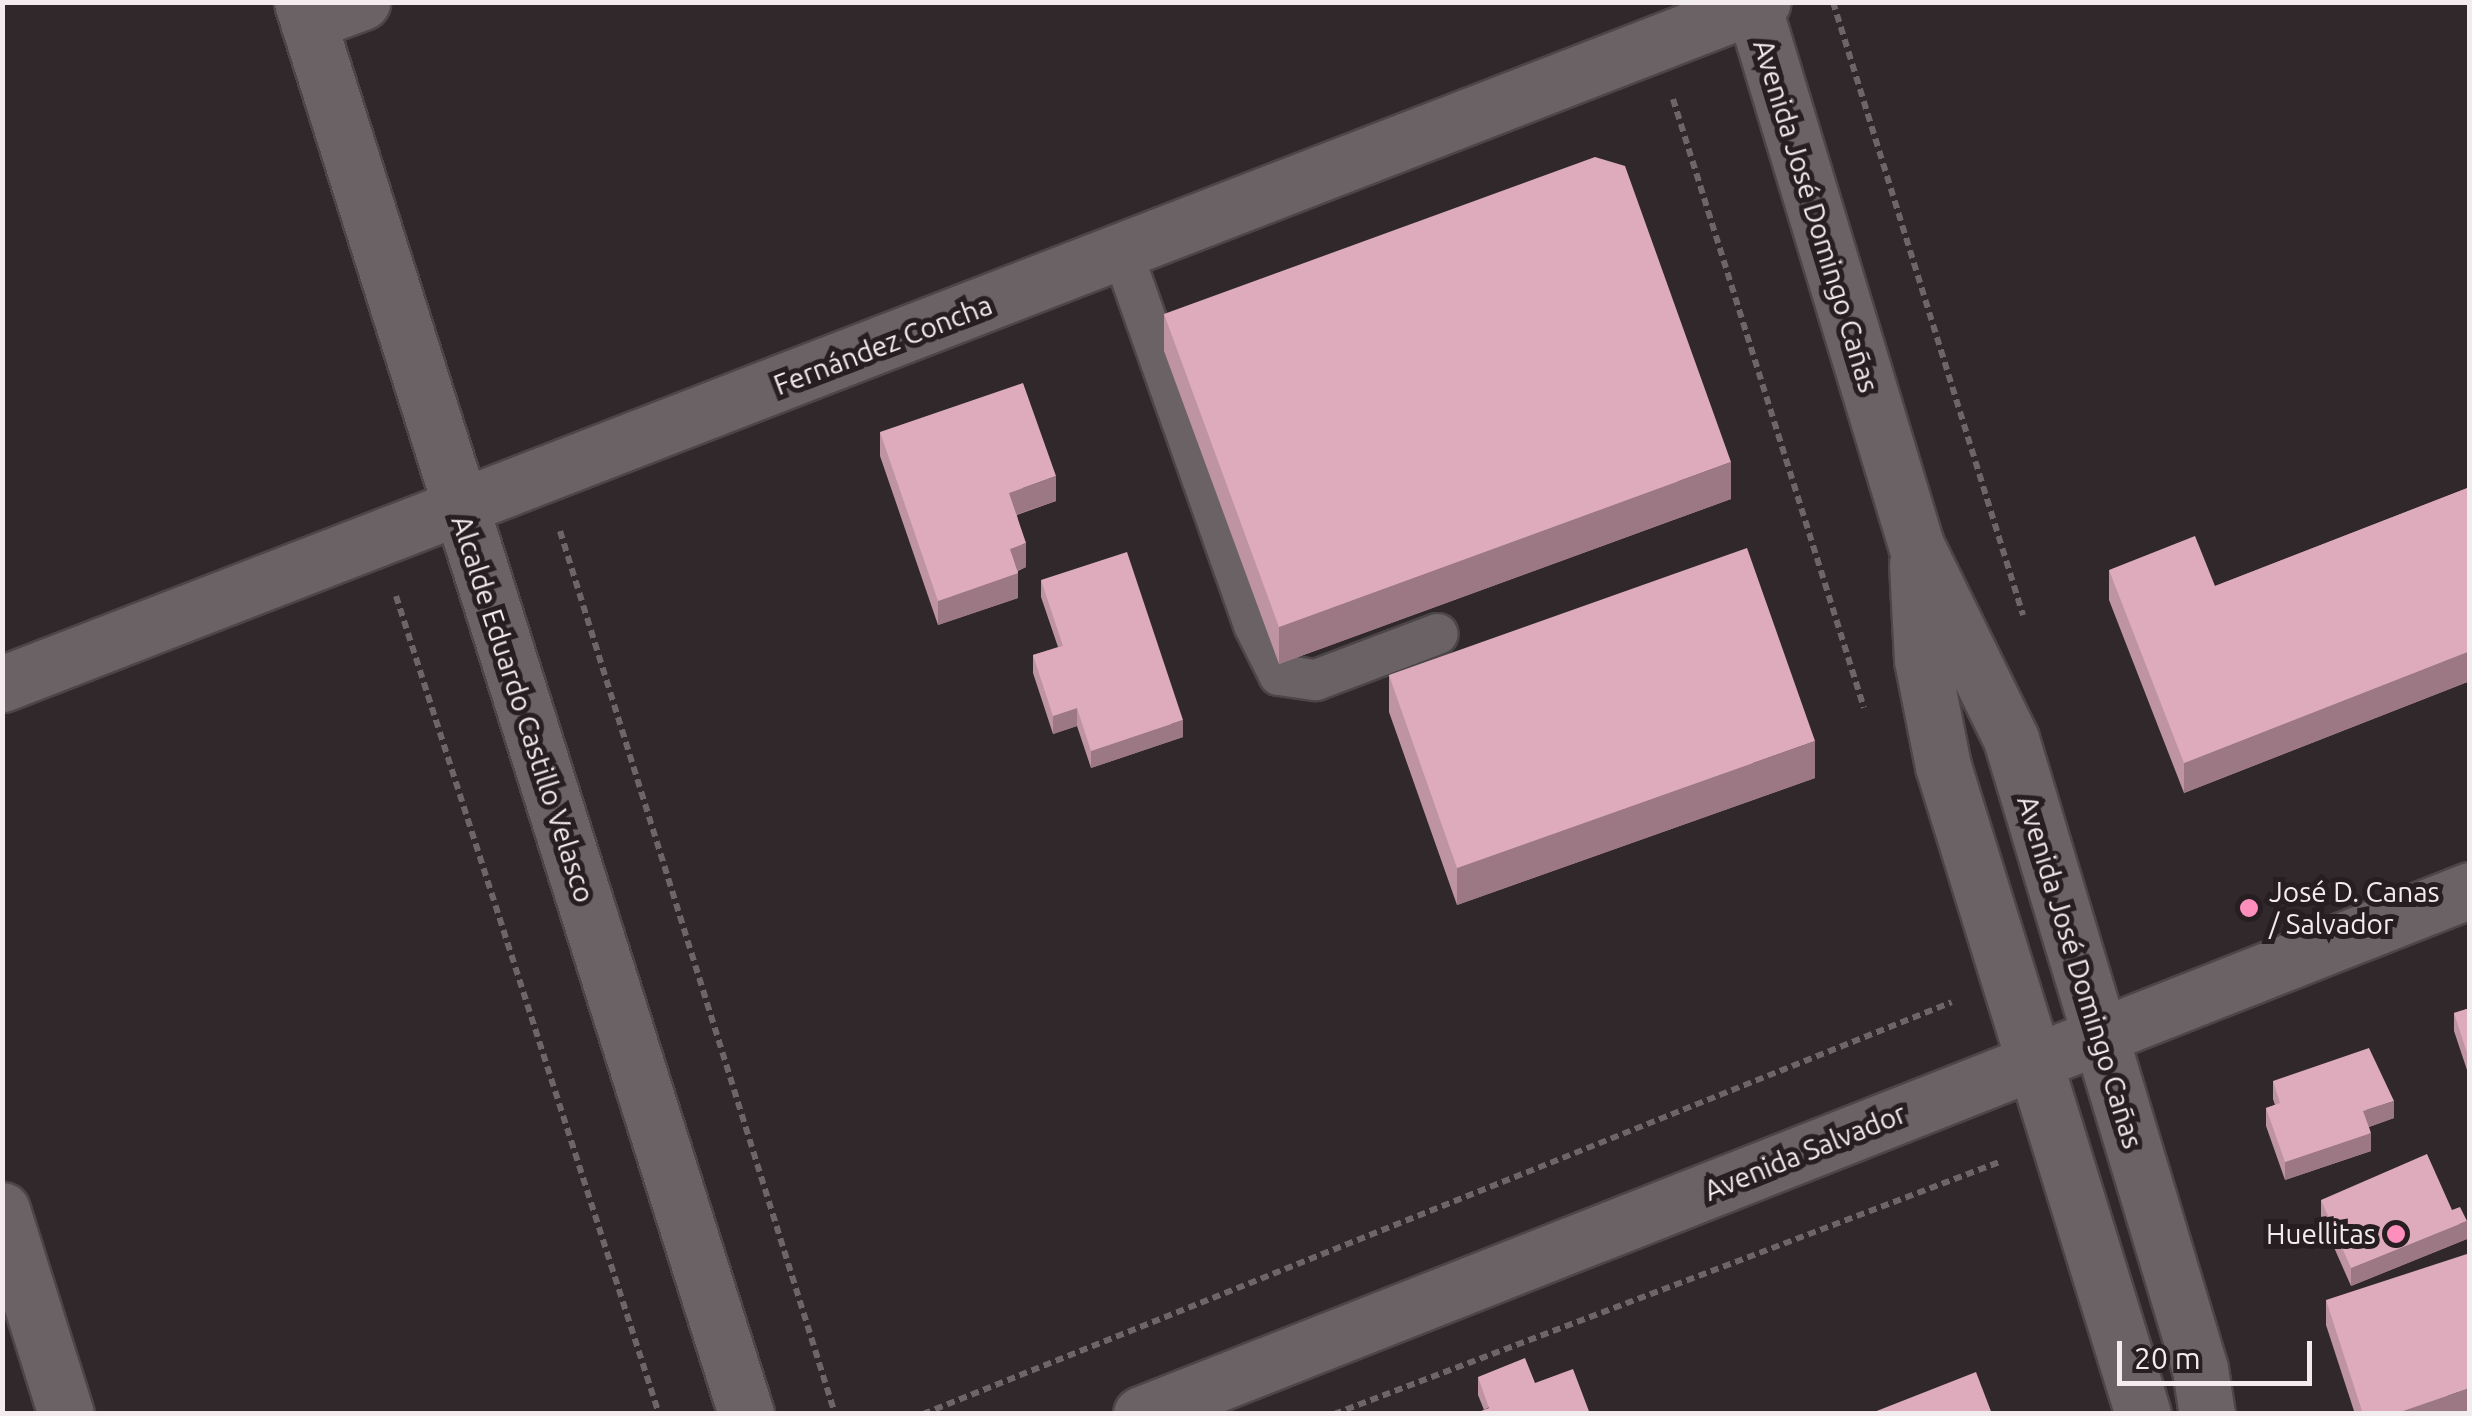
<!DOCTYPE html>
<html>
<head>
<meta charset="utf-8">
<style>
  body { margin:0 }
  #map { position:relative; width:2472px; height:1416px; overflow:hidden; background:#30282b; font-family:Ubuntu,sans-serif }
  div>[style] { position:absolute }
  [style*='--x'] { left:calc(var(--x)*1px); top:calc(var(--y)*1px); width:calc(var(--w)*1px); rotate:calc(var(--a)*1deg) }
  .path>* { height:6px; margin-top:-3px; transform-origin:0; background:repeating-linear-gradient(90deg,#6d6568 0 8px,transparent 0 13px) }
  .roads { filter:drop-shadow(2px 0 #4c4648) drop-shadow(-2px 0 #4c4648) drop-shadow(0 2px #4c4648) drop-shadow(0 -2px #4c4648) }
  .lane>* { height:40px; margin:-20px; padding:0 20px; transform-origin:20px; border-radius:20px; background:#6b6265 }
  .street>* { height:55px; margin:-27.5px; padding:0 27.5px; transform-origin:27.5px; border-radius:27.5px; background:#6b6265 }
  .secondary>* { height:55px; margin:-27.5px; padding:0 27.5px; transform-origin:27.5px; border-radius:27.5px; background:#6b6265 }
  .wall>* { inset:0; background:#be93a2 }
  .shaded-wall>* { inset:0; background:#9b7884 }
  .building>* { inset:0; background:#ddabbc }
  .dots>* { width:28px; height:28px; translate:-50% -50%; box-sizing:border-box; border:5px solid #261e21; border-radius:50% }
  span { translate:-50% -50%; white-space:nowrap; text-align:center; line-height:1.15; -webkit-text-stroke:10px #261e21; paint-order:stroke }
  .street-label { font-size:28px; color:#f2ecee }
  .poi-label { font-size:28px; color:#f2ecee }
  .left { translate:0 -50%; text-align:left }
  .right { translate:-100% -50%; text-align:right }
  .frame { position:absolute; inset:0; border:5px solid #f2ecee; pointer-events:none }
  .scale { position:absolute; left:2117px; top:1341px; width:195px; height:45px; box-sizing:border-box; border:5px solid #f2ecee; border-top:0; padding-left:12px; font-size:30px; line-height:35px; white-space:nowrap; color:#f2ecee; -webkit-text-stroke:8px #261e21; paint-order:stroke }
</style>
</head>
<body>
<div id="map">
  <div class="path">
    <div style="--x:1833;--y:2;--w:642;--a:72.78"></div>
    <div style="--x:1673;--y:99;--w:638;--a:72.59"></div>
    <div style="--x:560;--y:531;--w:925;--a:72.7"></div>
    <div style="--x:396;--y:596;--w:859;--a:72.18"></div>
    <div style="--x:923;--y:1414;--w:1108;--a:-21.82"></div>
    <div style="--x:1334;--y:1414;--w:714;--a:-20.74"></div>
  </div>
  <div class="roads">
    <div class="lane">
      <div style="--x:1122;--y:252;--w:396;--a:70.5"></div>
      <div style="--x:1254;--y:625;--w:56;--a:63.4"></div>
      <div style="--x:1279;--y:675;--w:37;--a:8"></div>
      <div style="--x:1316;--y:680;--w:130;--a:-20.7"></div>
    </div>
    <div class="street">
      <div style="--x:308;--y:22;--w:58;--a:-20.3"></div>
      <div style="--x:2;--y:684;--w:1888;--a:-21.17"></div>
      <div style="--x:2;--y:1210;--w:214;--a:72.6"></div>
    </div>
    <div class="secondary">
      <div style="--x:302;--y:2;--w:1480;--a:72.54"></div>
      <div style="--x:1752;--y:2;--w:567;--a:73.19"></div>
      <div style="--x:1916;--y:545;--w:216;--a:63.9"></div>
      <div style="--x:2011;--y:739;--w:658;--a:73.3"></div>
      <div style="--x:2200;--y:1369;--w:46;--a:81.2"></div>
      <div style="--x:1917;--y:564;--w:96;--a:87"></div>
      <div style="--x:1922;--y:660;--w:108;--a:78.8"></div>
      <div style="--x:1943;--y:766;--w:678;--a:72.85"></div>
      <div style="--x:1141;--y:1414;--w:1429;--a:-21.52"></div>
    </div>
  </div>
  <div class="wall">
    <div style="clip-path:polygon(1164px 314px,1731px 499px,1279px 664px,1164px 351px)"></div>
    <div style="clip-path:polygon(880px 432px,1056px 501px,1017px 515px,1026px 567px,1018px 571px,1018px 598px,938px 625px,880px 456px)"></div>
    <div style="clip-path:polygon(2470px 487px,2470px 681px,2184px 793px,2109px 600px,2109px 570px,2215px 586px)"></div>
    <div style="clip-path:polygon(1041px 580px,1183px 737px,1091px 768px,1077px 726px,1053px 734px,1033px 673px,1033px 655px,1058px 647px,1041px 597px)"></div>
    <div style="clip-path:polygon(1389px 675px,1815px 778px,1457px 905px,1389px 712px)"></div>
    <div style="clip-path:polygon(2470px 1008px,2470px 1079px,2454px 1031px,2454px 1013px)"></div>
    <div style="clip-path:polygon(2273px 1081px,2394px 1118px,2369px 1127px,2371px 1151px,2285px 1180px,2266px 1126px,2266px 1108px,2275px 1105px,2273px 1099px)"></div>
    <div style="clip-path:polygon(2321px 1200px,2452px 1210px,2467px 1239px,2351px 1286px,2321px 1218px)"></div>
    <div style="clip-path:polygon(2326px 1300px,2470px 1413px,2355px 1414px,2326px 1325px)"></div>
    <div style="clip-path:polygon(1478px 1377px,1535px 1383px,1484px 1410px,1478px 1395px)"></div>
  </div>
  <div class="shaded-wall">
    <div style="clip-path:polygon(1731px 462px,1731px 499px,1279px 664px,1279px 627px)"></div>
    <div style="clip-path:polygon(1056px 476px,1056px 501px,1009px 517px,1009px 493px)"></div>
    <div style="clip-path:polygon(1026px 543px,1026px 567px,1010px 573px,1010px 549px)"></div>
    <div style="clip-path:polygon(1018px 573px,1018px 598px,938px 625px,938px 601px)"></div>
    <div style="clip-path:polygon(2470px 651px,2470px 681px,2184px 793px,2184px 763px)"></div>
    <div style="clip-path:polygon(1077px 708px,1077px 726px,1053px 734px,1053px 716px)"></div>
    <div style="clip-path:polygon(1183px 720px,1183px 737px,1091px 768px,1091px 751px)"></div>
    <div style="clip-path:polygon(1815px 741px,1815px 778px,1457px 905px,1457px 868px)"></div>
    <div style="clip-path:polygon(2394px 1101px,2394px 1118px,2363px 1129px,2363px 1111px)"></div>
    <div style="clip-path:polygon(2371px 1133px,2371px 1151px,2285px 1180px,2285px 1162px)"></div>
    <div style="clip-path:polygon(2467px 1221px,2467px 1239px,2351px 1286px,2351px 1268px)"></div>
    <div style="clip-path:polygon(2470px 1388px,2470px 1413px,2468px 1414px,2394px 1414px)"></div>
  </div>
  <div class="building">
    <div style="clip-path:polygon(1595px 157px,1625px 166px,1731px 462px,1279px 627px,1164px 314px)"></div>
    <div style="clip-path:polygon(1023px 383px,1056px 476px,1009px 493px,1026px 543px,1010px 549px,1018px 573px,938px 601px,880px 432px)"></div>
    <div style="clip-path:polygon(2470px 487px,2470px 651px,2184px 763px,2109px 570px,2195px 536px,2215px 586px)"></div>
    <div style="clip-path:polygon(1747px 548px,1815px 741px,1457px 868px,1389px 675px)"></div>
    <div style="clip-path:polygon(1127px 552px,1183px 720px,1091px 751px,1077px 708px,1053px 716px,1033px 655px,1063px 646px,1041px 580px)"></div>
    <div style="clip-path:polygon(2470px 1008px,2470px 1062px,2454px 1013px)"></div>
    <div style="clip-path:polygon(2369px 1048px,2394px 1101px,2363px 1111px,2371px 1133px,2285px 1162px,2266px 1108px,2280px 1103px,2273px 1081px)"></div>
    <div style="clip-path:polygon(2427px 1154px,2452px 1210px,2460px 1207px,2467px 1221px,2351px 1268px,2321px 1200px)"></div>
    <div style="clip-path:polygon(2470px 1253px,2470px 1388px,2394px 1414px,2363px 1414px,2326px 1300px)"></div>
    <div style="clip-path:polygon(1525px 1358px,1535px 1383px,1573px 1369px,1590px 1414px,1473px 1414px,1489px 1408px,1478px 1377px)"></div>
    <div style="clip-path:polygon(1976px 1372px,1992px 1414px,1869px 1414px)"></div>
  </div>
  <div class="dots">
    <div style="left:2249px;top:908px;background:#fe8ebb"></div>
    <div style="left:2396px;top:1234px;background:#fe8ebb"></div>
  </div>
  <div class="street-label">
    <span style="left:1816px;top:216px;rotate:73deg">Avenida José Domingo Cañas</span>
    <span style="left:883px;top:345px;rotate:-21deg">Fernández Concha</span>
    <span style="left:523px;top:709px;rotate:72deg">Alcalde Eduardo Castillo Velasco</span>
    <span style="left:2080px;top:972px;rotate:73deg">Avenida José Domingo Cañas</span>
    <span style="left:1805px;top:1152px;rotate:-22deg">Avenida Salvador</span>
  </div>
  <div class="poi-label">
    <span class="left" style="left:2269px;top:908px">José D. Canas<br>/ Salvador</span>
    <span class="right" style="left:2376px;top:1234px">Huellitas</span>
  </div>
  <div class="frame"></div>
  <div class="scale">20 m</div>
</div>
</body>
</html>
